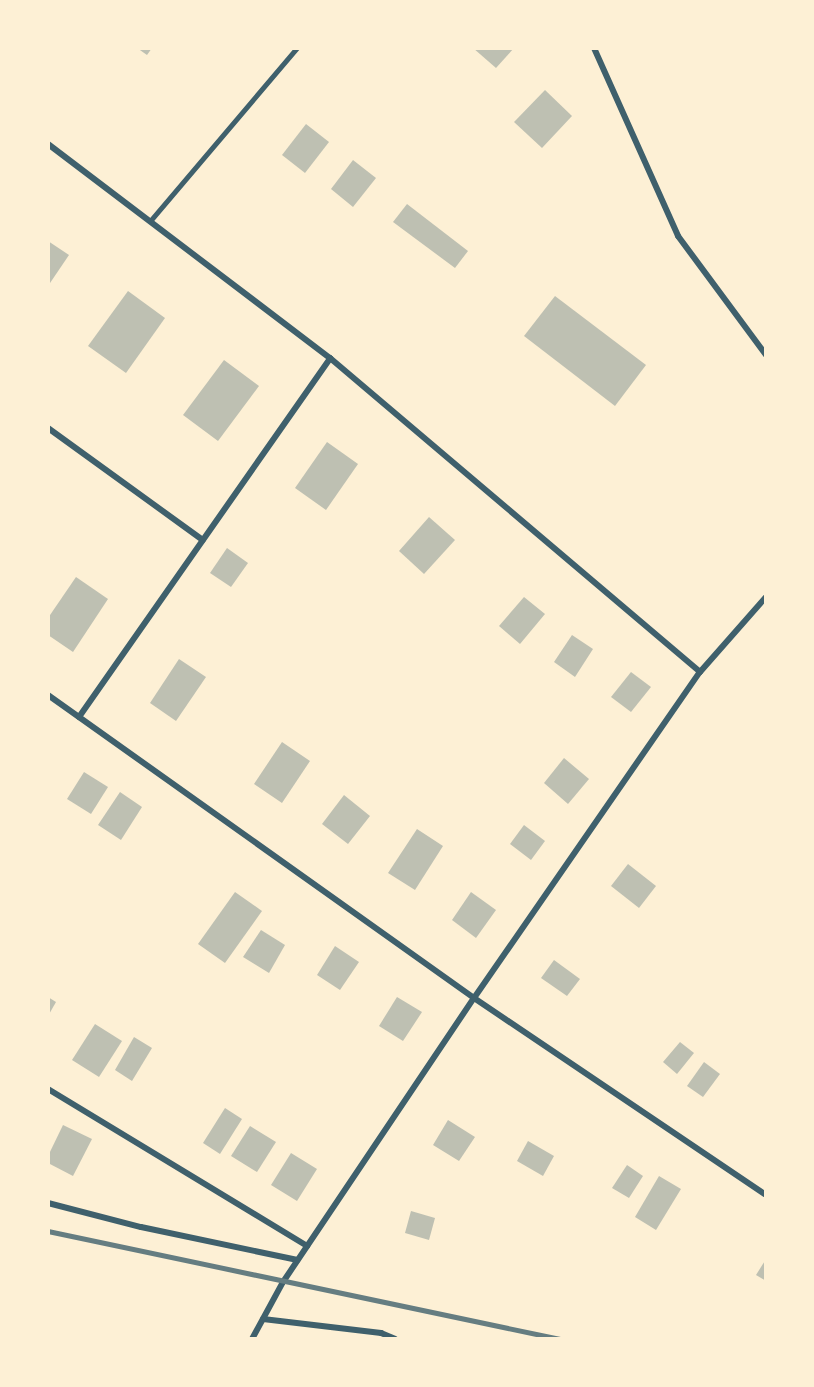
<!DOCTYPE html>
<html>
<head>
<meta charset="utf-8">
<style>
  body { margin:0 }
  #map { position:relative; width:814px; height:1387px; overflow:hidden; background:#fdf0d5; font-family:Helvetica,sans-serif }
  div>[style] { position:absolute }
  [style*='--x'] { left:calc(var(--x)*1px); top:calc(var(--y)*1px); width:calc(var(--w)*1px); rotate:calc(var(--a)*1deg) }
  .building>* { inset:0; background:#bec0b2 }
  .service>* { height:4.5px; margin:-2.25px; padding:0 2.25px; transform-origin:2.25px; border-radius:2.25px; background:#3f606c }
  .minor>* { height:6px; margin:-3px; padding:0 3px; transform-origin:3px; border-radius:3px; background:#3f606c }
  .rail>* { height:4.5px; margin:-2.25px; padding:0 2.25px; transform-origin:2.25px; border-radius:2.25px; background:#657d81 }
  span { translate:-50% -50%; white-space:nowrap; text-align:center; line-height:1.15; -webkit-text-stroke:4.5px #fdf0d5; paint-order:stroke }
  .frame { position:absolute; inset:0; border:50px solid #fdf0d5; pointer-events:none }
</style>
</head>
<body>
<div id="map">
  <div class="building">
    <div style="clip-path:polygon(137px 48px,152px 48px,147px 55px)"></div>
    <div style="clip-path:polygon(473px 48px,514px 48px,496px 68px)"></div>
    <div style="clip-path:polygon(545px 90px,572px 116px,542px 148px,514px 122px)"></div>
    <div style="clip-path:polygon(306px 124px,329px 142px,305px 173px,282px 155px)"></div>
    <div style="clip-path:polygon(353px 160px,376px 178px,353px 207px,331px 189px)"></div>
    <div style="clip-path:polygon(407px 204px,468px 251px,455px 268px,393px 222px)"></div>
    <div style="clip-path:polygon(48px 241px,69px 255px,48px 286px)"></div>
    <div style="clip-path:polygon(128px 291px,165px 318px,126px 373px,88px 346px)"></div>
    <div style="clip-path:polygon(555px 296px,646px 365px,615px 406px,524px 336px)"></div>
    <div style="clip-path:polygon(224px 360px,259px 386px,218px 441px,183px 415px)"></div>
    <div style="clip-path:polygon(327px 442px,358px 464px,326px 510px,295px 488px)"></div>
    <div style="clip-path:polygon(429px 517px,455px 540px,424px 574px,399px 551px)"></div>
    <div style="clip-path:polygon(227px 548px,248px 563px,231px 587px,210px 573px)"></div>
    <div style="clip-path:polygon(76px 577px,108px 599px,73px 652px,48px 635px,48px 618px)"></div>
    <div style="clip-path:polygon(524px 597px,545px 614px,520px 644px,499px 626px)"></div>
    <div style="clip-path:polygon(572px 635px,593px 649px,575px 677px,554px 662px)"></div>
    <div style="clip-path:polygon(179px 659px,206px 677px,176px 721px,150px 703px)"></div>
    <div style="clip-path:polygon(631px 672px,651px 687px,631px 712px,611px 697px)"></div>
    <div style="clip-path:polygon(282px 742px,310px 761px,282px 803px,254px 784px)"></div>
    <div style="clip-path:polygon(564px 758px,589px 779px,568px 804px,544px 783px)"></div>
    <div style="clip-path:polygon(84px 772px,108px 787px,91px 814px,67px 799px)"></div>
    <div style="clip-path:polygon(120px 792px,142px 807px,121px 840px,98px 825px)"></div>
    <div style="clip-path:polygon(344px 795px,370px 816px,348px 844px,322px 824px)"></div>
    <div style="clip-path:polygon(524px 825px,545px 841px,531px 860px,510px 844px)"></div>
    <div style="clip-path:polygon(417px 829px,443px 846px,415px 890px,388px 873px)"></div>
    <div style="clip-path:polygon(628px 864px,656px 886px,639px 908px,611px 886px)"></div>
    <div style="clip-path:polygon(235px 892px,262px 911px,225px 963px,198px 944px)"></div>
    <div style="clip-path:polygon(471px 892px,496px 910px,476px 938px,452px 920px)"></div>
    <div style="clip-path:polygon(261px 930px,285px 945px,269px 973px,243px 957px)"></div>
    <div style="clip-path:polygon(335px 946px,359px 962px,340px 990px,317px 975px)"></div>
    <div style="clip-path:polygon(554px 960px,580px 979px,567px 996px,541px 978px)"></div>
    <div style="clip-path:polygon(48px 997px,56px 1002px,48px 1016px)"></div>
    <div style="clip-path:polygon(397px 997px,422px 1012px,403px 1041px,379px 1026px)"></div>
    <div style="clip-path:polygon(95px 1024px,122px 1041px,99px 1077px,72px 1060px)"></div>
    <div style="clip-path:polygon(134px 1037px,152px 1048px,132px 1081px,115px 1070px)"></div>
    <div style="clip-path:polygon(680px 1042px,694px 1053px,677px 1074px,663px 1062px)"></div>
    <div style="clip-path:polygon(704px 1062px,720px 1074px,703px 1097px,687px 1086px)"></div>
    <div style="clip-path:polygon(225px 1108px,242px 1119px,220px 1154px,203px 1143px)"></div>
    <div style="clip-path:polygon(448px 1120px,475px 1137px,459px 1161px,433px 1145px)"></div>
    <div style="clip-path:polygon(63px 1125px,92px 1139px,73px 1176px,48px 1163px,48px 1156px)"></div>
    <div style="clip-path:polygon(250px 1126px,276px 1142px,257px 1172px,231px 1156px)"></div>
    <div style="clip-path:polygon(528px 1141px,554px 1156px,543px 1176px,517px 1161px)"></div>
    <div style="clip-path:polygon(291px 1153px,317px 1169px,297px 1201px,271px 1185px)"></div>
    <div style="clip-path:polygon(627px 1165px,643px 1176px,629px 1198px,612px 1188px)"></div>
    <div style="clip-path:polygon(659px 1176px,681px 1189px,656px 1230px,635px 1217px)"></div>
    <div style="clip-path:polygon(411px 1211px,435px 1218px,429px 1240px,405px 1233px)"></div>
    <div style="clip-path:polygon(766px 1259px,766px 1281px,756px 1275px)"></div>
  </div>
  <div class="service">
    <div style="--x:151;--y:220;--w:226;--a:-49.7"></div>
  </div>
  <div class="minor">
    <div style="--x:594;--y:48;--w:206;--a:65.9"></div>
    <div style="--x:678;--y:236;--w:148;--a:53.5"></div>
    <div style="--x:48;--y:144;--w:354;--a:37.2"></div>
    <div style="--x:330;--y:358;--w:485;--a:40.3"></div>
    <div style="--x:48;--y:428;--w:191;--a:35.9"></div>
    <div style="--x:48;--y:695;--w:523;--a:35.42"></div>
    <div style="--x:474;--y:998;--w:352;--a:34"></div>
    <div style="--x:79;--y:717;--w:438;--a:-55"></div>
    <div style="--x:48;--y:1089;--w:303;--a:31.2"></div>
    <div style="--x:48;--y:1203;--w:96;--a:14.5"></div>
    <div style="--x:141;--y:1227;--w:160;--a:11.9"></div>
    <div style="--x:263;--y:1319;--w:119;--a:6.8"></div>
    <div style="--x:381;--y:1333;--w:15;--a:23"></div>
    <div style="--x:252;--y:1339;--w:65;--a:-61.5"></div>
    <div style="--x:283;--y:1282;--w:342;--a:-56.1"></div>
    <div style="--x:474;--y:998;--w:397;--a:-55.3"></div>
    <div style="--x:700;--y:672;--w:100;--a:-48.7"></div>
  </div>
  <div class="rail">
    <div style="--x:48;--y:1231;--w:523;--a:11.91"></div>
  </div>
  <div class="frame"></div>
</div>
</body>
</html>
